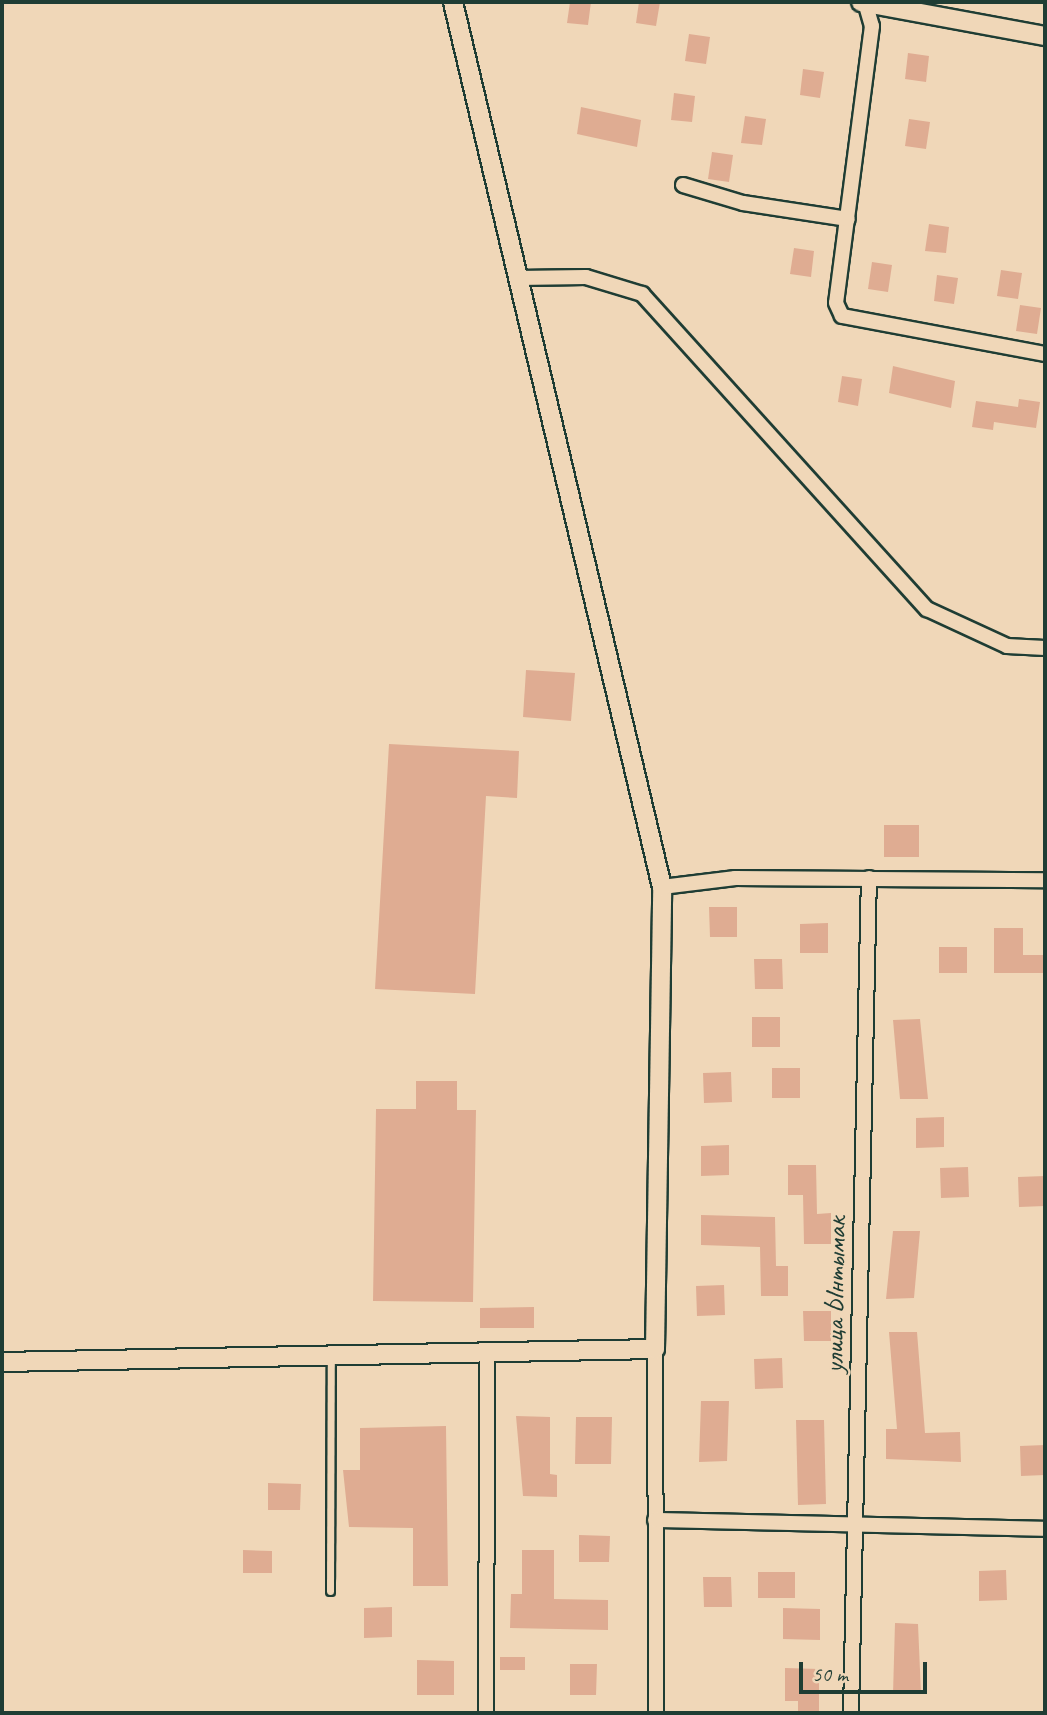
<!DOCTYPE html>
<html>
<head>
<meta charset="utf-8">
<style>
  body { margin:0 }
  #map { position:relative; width:1047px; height:1715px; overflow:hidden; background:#f0d7b8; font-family:Caveat,sans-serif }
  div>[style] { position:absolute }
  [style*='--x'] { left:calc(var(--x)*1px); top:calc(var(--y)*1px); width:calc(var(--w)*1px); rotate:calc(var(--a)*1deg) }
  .building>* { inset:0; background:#dfac92 }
  .roads { filter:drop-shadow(2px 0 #1f3d34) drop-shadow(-2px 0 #1f3d34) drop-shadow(0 2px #1f3d34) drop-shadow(0 -2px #1f3d34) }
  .service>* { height:7px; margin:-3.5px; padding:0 3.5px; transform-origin:3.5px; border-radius:3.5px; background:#f0d7b8 }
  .minor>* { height:14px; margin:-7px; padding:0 7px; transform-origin:7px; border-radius:7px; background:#f0d7b8 }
  .tertiary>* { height:18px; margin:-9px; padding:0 9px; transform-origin:9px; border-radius:9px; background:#f0d7b8 }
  span { translate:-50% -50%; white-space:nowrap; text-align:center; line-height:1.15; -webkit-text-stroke:5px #f0d7b8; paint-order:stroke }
  .street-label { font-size:28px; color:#1f3d34 }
  .frame { position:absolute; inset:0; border:4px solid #1f3d34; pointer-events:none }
  .scale { position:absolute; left:799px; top:1662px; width:128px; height:32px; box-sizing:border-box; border:4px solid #1f3d34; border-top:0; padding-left:9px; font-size:21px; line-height:24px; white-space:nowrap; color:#1f3d34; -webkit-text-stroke:5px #f0d7b8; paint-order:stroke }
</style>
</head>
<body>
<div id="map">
  <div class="building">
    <div style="clip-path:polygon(570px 2px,591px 2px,588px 25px,567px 23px)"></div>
    <div style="clip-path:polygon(639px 2px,660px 2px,656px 26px,636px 23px)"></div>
    <div style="clip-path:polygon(689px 34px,710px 37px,706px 64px,685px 61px)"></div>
    <div style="clip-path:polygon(908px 53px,929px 56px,926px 82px,905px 79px)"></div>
    <div style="clip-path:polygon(803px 69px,824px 72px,820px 98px,800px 95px)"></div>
    <div style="clip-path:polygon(674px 93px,695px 96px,692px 122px,671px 120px)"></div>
    <div style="clip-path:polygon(581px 107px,641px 120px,637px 147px,577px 134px)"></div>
    <div style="clip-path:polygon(745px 116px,766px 119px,762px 145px,741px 143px)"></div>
    <div style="clip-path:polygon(909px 119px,930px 122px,926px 149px,905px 146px)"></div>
    <div style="clip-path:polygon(712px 152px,733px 155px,729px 182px,708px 179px)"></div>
    <div style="clip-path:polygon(929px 224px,949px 227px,946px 253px,925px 251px)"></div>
    <div style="clip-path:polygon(794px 248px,814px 251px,811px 277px,790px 274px)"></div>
    <div style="clip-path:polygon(872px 262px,892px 265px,888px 292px,868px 289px)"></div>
    <div style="clip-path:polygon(1001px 270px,1022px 273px,1018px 299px,997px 296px)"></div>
    <div style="clip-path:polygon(937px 275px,958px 278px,954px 304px,934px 301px)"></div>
    <div style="clip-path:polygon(1020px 305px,1041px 308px,1037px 334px,1016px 331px)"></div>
    <div style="clip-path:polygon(893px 366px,955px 381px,951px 408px,889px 393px)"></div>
    <div style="clip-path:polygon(842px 376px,862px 379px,858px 406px,838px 402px)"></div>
    <div style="clip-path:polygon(1019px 399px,1040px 402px,1036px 428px,994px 422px,993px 430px,972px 427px,976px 401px,1018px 407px)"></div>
    <div style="clip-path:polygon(526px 670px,575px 673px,571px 721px,523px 717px)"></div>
    <div style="clip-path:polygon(389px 744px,519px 751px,517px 798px,486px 796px,475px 994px,375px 989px)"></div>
    <div style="clip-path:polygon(884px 825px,919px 825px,919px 857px,884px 857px)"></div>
    <div style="clip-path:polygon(709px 907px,737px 907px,737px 937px,710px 937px)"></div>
    <div style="clip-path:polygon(828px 923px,828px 953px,800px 953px,800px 924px)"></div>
    <div style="clip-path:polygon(994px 928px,1023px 928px,1023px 955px,1045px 955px,1045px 973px,994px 973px)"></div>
    <div style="clip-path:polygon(939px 947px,967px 947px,967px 973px,939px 973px)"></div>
    <div style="clip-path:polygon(754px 959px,782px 959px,783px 989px,755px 989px)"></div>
    <div style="clip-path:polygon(752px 1017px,780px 1017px,780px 1047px,752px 1047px)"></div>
    <div style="clip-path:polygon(920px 1019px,928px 1099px,900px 1099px,893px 1020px)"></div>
    <div style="clip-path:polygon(772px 1068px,800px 1068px,800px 1098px,772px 1098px)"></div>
    <div style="clip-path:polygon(731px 1072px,732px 1102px,704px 1103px,703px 1073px)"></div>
    <div style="clip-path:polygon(416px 1081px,457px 1081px,457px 1110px,476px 1110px,473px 1302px,373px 1301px,376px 1109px,416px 1109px)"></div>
    <div style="clip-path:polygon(944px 1117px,944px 1147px,916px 1148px,916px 1118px)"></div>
    <div style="clip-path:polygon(729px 1145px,729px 1175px,701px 1176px,701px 1146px)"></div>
    <div style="clip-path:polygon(788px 1165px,816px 1165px,817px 1214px,831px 1213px,831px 1244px,804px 1244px,803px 1195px,788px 1195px)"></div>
    <div style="clip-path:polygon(968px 1167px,969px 1197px,941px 1198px,940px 1168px)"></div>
    <div style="clip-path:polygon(1045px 1176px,1045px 1206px,1019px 1207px,1018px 1177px)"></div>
    <div style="clip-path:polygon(701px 1215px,775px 1217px,776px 1266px,788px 1266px,788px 1296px,761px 1296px,760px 1247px,701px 1245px)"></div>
    <div style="clip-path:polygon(893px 1231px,920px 1231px,914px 1298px,886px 1299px)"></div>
    <div style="clip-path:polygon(724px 1285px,725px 1315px,697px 1316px,696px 1286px)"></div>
    <div style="clip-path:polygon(534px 1307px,534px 1328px,480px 1328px,480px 1308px)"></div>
    <div style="clip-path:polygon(803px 1311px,831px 1311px,831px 1341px,804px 1341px)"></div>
    <div style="clip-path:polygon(889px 1332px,917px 1332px,925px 1433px,960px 1432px,961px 1462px,886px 1459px,886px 1429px,897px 1429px)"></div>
    <div style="clip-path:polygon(782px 1358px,783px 1388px,755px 1389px,754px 1359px)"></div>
    <div style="clip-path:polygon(701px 1401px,729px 1401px,727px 1461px,699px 1462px)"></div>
    <div style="clip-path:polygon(516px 1416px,550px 1417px,550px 1474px,557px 1475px,557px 1497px,523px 1496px)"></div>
    <div style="clip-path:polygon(576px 1417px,612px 1417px,611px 1464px,575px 1464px)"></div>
    <div style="clip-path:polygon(796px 1420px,824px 1420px,826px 1504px,798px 1505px)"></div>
    <div style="clip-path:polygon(446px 1426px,448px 1586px,413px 1586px,413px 1528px,349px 1527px,343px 1470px,360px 1470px,360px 1428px)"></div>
    <div style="clip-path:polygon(1045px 1445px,1045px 1475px,1021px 1476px,1020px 1446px)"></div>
    <div style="clip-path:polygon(268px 1483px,301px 1484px,300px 1510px,268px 1510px)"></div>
    <div style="clip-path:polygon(579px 1535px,610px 1536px,609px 1562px,579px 1562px)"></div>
    <div style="clip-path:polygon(243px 1550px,272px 1551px,272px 1573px,243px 1573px)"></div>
    <div style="clip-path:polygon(522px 1550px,554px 1550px,554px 1599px,608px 1600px,608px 1630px,510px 1628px,511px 1594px,522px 1594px)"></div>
    <div style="clip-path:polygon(1006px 1570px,1007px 1600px,979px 1601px,979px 1571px)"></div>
    <div style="clip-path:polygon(758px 1572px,795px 1572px,795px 1598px,758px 1598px)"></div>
    <div style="clip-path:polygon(703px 1577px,731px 1577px,732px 1607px,704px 1607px)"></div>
    <div style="clip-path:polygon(392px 1607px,392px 1637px,364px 1638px,364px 1608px)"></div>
    <div style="clip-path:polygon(783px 1608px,820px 1609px,820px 1640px,783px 1639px)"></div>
    <div style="clip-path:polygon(895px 1623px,918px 1624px,921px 1694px,893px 1694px)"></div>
    <div style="clip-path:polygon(500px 1657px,525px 1657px,525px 1670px,500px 1670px)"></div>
    <div style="clip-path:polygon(417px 1660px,454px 1661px,454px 1695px,417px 1695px)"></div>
    <div style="clip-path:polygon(570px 1664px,597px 1664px,596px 1695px,570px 1695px)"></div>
    <div style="clip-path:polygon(785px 1668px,819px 1669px,819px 1713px,798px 1713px,798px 1701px,785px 1701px)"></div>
  </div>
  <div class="roads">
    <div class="service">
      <div style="--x:330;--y:1591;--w:235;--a:-89.8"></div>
    </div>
    <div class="minor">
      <div style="--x:865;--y:2;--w:25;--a:74"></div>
      <div style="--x:872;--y:26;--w:279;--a:97.4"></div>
      <div style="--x:836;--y:303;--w:14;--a:65"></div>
      <div style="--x:842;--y:316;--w:207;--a:10.6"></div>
      <div style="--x:683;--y:185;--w:63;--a:16.7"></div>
      <div style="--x:743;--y:203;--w:106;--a:8.7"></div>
      <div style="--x:518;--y:278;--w:68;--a:-0.8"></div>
      <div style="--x:586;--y:277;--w:59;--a:16.9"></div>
      <div style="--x:642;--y:294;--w:425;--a:47.9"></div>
      <div style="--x:927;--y:609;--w:88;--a:24.8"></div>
      <div style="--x:1007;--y:646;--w:38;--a:3"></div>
      <div style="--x:662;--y:887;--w:74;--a:-7"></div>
      <div style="--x:735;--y:878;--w:310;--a:0.4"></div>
      <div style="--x:655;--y:1349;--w:364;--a:89.8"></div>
      <div style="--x:655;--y:1520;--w:390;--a:1.3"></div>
      <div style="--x:486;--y:1713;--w:359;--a:-89.8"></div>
      <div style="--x:851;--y:1713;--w:835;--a:-88.77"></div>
    </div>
    <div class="tertiary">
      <div style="--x:861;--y:2;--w:187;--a:10.5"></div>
      <div style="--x:2;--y:1362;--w:653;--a:-1.14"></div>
      <div style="--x:655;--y:1349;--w:462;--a:-89.1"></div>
      <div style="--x:662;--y:887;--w:909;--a:-103.29"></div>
    </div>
  </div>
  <div class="street-label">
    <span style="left:835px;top:1295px;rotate:-89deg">улица Ынтымак</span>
  </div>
  <div class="frame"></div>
  <div class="scale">50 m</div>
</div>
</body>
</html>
